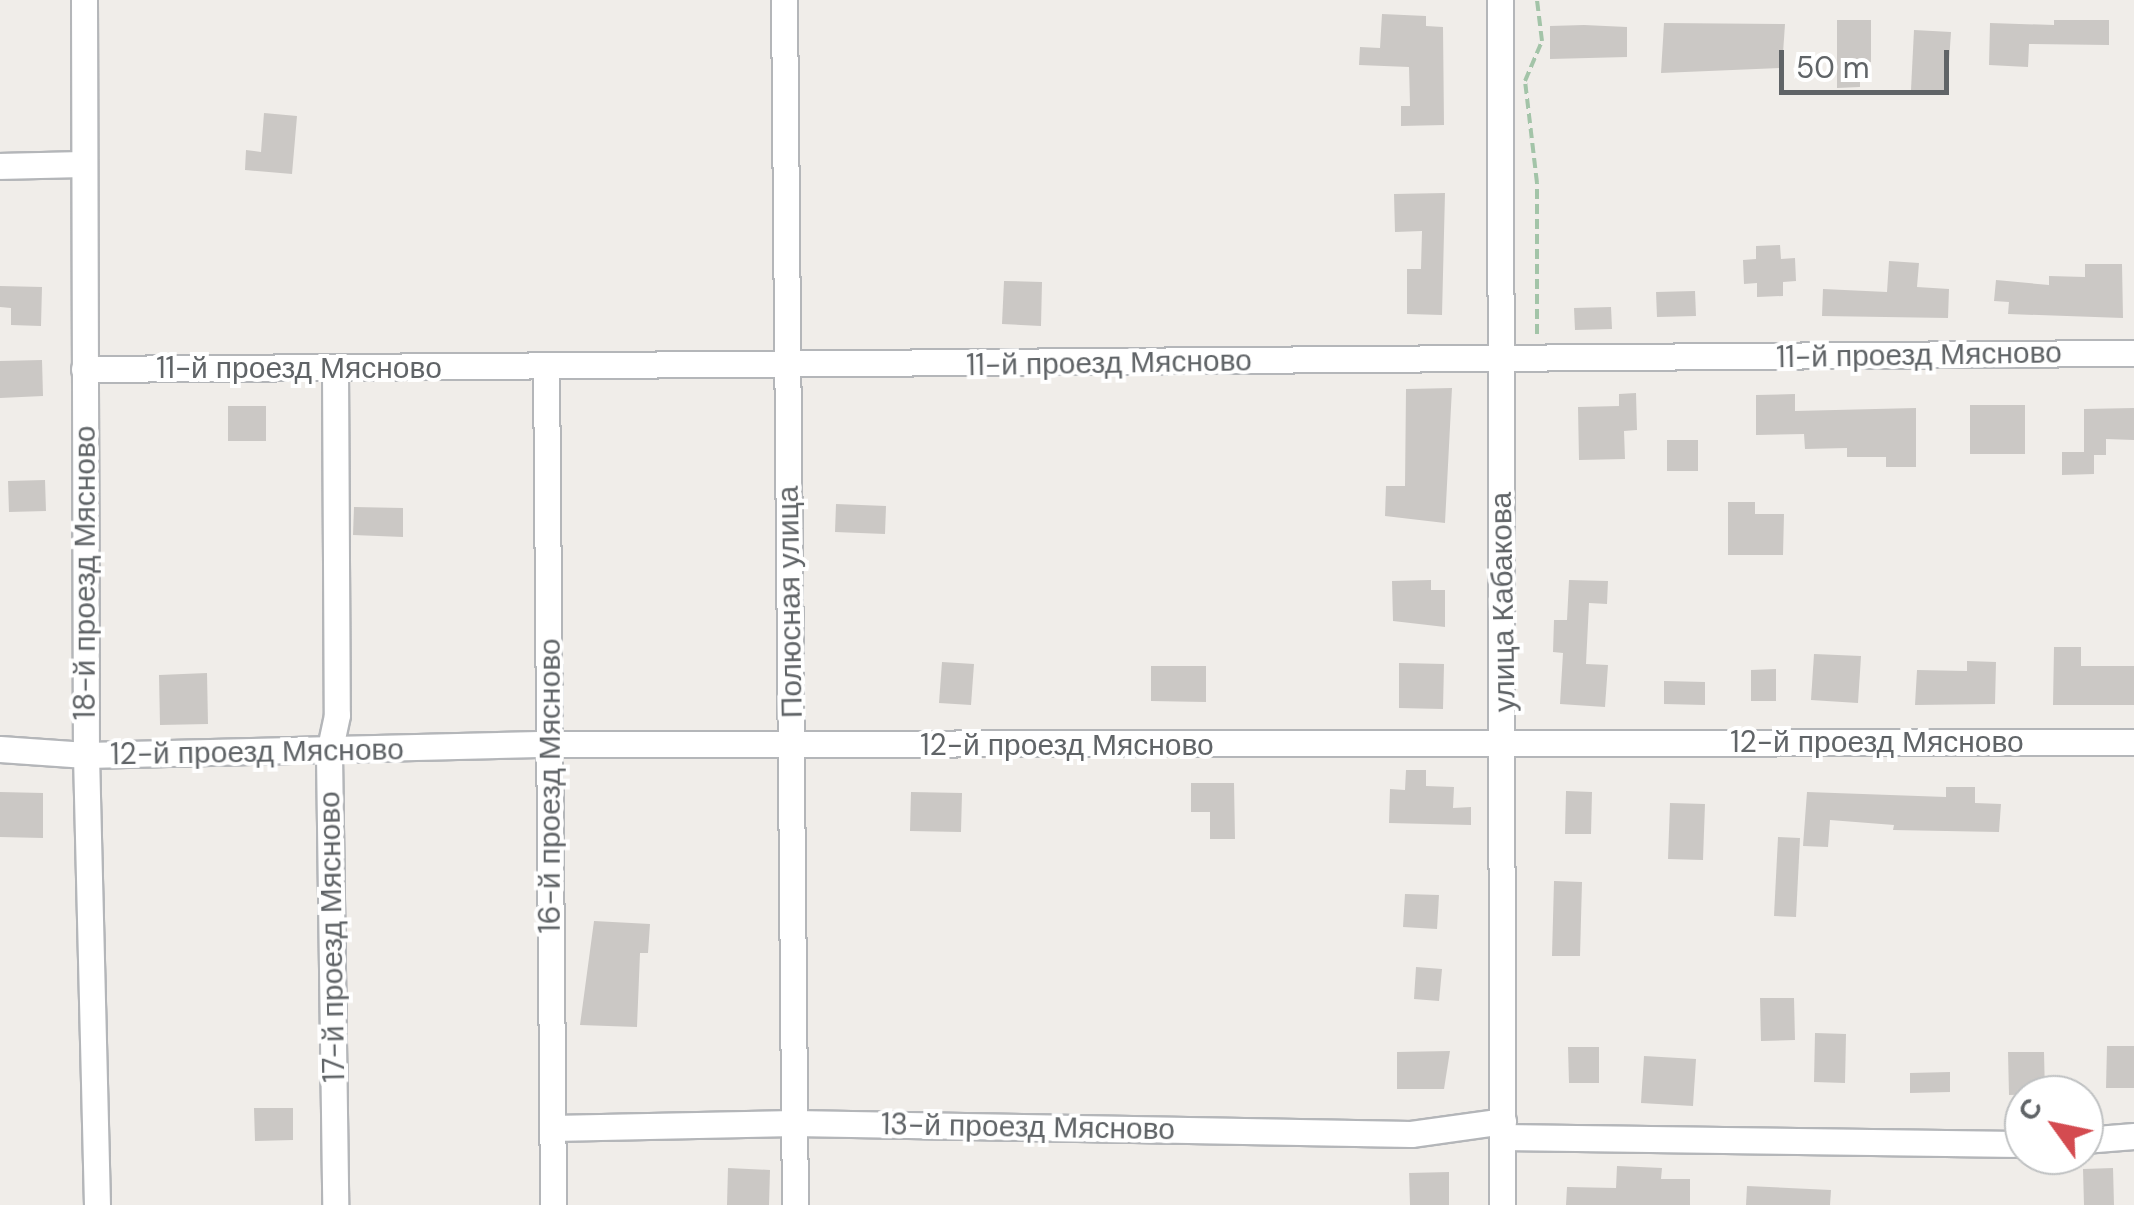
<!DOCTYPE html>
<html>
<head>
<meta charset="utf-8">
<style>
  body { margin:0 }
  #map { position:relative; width:2134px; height:1205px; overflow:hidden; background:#f0ede9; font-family:"DM Sans",sans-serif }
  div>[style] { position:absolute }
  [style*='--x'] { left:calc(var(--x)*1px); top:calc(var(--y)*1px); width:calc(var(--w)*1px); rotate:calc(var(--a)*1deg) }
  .building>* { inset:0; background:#cbc8c5 }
  .path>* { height:4px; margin-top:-2px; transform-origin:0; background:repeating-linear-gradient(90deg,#a3c4a8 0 10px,transparent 0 15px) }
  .roads { filter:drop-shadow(2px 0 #b4b6b9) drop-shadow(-2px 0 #b4b6b9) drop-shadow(0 2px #b4b6b9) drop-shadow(0 -2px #b4b6b9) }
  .minor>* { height:25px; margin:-12.5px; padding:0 12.5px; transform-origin:12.5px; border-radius:12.5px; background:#fff }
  span { translate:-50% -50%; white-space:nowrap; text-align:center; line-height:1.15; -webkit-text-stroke:8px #fff; paint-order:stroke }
  .street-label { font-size:30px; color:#606467 }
  .north { position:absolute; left:2004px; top:1075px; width:100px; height:100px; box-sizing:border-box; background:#fff; border:2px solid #bfc1c2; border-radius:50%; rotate:303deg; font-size:28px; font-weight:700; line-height:40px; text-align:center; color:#606467 }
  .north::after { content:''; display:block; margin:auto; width:35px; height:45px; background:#d44b50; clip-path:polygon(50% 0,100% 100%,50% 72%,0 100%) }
  .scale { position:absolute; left:1779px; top:50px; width:170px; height:45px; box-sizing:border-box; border:5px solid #606467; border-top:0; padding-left:12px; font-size:30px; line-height:35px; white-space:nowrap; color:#606467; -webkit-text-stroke:8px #fff; paint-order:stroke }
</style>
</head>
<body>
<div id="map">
  <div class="building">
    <div style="clip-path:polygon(1382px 14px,1426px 16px,1426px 26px,1443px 27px,1444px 125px,1401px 126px,1401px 106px,1410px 106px,1409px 67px,1359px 65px,1360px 47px,1380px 48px)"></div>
    <div style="clip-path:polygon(1837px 20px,1871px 20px,1871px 62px,1860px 62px,1860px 87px,1837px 88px)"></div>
    <div style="clip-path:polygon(2054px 20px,2109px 20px,2109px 45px,2029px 44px,2028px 67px,1989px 65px,1990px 23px,2054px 25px)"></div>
    <div style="clip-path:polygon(1664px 23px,1785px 24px,1782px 68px,1661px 73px)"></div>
    <div style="clip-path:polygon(1584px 25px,1627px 27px,1627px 57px,1550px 59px,1550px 26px)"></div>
    <div style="clip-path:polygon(1914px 30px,1951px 32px,1947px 92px,1911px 90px)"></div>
    <div style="clip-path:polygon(264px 113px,297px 116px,292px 174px,245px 170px,246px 150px,261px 152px)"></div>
    <div style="clip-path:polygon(1445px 193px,1442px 315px,1407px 314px,1407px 269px,1421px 269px,1422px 231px,1395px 232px,1394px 194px)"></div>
    <div style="clip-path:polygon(1780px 245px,1781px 259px,1795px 258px,1796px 281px,1783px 282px,1783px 296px,1757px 297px,1757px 283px,1744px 284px,1743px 260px,1756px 259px,1756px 246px)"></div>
    <div style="clip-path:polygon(1889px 261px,1919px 263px,1917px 287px,1949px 289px,1948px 318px,1822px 316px,1823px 289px,1887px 292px)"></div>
    <div style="clip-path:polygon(2085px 264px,2122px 264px,2123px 318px,2008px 314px,2009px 302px,1994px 301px,1996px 280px,2049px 285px,2049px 276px,2085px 277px)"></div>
    <div style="clip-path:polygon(1004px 281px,1042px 282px,1041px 326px,1002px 324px)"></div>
    <div style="clip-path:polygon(0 286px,42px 287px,41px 326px,11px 325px,11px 308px,0 307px)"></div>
    <div style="clip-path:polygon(1695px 291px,1696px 316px,1657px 317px,1656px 292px)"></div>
    <div style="clip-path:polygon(1611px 307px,1612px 329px,1575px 330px,1574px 308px)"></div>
    <div style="clip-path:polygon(42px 360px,43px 396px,0 398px,0 361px)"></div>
    <div style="clip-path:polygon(1452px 388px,1445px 523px,1385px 516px,1386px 486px,1405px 486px,1406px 389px)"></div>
    <div style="clip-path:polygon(1636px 393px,1637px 430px,1624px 431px,1625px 459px,1579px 460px,1578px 407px,1619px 406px,1619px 394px)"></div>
    <div style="clip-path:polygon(1795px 394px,1795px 411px,1916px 408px,1916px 467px,1886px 467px,1886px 457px,1847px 457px,1847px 448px,1805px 449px,1804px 434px,1756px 435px,1756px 395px)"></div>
    <div style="clip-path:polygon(1970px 405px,2025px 405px,2025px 454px,1970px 454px)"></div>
    <div style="clip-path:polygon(228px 406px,266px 406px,266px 441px,228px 441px)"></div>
    <div style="clip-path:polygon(2134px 408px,2134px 440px,2106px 439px,2106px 455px,2094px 455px,2094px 474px,2062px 475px,2062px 452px,2084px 452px,2084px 409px)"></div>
    <div style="clip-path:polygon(1667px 440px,1698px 440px,1698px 471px,1667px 471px)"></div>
    <div style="clip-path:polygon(45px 480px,46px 511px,9px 512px,8px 481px)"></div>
    <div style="clip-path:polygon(1728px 502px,1755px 502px,1755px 514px,1784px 514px,1783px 555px,1728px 555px)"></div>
    <div style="clip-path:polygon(836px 504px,886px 506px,885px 534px,835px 532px)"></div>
    <div style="clip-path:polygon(354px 507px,403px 508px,403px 537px,353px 535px)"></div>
    <div style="clip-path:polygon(1431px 580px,1431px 590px,1445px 590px,1445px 627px,1393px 621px,1392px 581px)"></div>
    <div style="clip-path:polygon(1569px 580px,1608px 581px,1607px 604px,1589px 603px,1586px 664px,1608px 665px,1605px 707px,1560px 704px,1563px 653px,1553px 652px,1554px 620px,1567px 620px)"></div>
    <div style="clip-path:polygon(2054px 647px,2081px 647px,2081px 666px,2134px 666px,2134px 705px,2053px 705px)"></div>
    <div style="clip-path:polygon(1814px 654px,1861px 656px,1858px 703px,1811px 700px)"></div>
    <div style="clip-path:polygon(1967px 661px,1996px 662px,1995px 704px,1915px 705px,1917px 670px,1967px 671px)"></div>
    <div style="clip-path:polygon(942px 662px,974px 664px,971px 705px,939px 703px)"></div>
    <div style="clip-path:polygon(1399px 663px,1444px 664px,1443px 709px,1399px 708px)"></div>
    <div style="clip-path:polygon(1151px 666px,1206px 666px,1206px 702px,1151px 701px)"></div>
    <div style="clip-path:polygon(1776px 669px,1776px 701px,1751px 701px,1751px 670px)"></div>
    <div style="clip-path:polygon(207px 673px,208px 724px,160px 725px,159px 675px)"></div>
    <div style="clip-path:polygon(1664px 681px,1705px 682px,1705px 705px,1664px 704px)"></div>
    <div style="clip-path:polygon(1406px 770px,1426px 770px,1426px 786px,1454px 787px,1453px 808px,1471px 807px,1471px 825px,1389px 823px,1390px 789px,1405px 790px)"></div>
    <div style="clip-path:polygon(1191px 783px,1234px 783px,1235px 839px,1210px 839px,1210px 812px,1191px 812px)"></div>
    <div style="clip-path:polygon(1946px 787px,1975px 787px,1975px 803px,2001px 804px,1999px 832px,1893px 830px,1894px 825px,1830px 820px,1828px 847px,1803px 846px,1807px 792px,1946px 797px)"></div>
    <div style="clip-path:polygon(1566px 791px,1592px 792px,1591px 834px,1565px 834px)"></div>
    <div style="clip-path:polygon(0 792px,43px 793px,43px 838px,0 837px)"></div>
    <div style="clip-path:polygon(911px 792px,962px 793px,961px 832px,910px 831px)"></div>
    <div style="clip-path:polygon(1670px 803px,1705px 804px,1703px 860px,1668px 859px)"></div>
    <div style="clip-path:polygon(1778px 837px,1800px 838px,1796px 917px,1774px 916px)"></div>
    <div style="clip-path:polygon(1554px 881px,1582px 882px,1580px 956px,1552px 956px)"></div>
    <div style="clip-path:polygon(1405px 894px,1439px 895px,1437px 929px,1403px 927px)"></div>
    <div style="clip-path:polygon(594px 921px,650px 924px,648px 953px,640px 953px,637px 1027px,580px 1025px)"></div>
    <div style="clip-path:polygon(1416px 967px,1442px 969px,1439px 1001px,1414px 999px)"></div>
    <div style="clip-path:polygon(1760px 998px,1794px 998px,1795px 1040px,1761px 1041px)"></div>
    <div style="clip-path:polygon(1815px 1033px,1846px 1034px,1845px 1083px,1814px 1082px)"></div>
    <div style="clip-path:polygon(2107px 1046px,2134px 1046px,2134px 1088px,2106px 1088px)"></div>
    <div style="clip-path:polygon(1568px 1047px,1599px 1047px,1599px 1083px,1569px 1083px)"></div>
    <div style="clip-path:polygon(1450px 1051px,1444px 1089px,1397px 1089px,1397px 1052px)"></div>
    <div style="clip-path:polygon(2008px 1052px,2044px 1052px,2045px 1094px,2009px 1095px)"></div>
    <div style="clip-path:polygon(1644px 1056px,1696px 1059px,1693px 1106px,1641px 1103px)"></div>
    <div style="clip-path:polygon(1950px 1072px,1950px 1092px,1910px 1093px,1910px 1073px)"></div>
    <div style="clip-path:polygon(254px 1108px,293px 1108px,293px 1140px,255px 1141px)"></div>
    <div style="clip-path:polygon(1617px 1166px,1662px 1168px,1661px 1179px,1690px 1179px,1690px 1205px,1566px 1205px,1567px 1187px,1616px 1188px)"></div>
    <div style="clip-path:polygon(728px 1168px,770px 1170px,769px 1205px,727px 1205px)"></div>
    <div style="clip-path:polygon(2113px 1168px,2114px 1205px,2084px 1205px,2083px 1169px)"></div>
    <div style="clip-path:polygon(1449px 1172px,1449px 1205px,1410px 1205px,1409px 1173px)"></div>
    <div style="clip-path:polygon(1747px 1186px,1831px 1190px,1830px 1205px,1746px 1205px)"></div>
  </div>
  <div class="path">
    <div style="--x:1537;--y:334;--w:151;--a:-90"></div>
    <div style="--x:1537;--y:183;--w:103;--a:-96.7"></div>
    <div style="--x:1525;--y:81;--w:43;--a:-67"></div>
    <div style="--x:1542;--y:41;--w:41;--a:-97"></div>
  </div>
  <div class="roads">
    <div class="minor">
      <div style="--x:84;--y:0;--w:755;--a:89.85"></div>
      <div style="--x:86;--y:755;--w:450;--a:88.6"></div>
      <div style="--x:784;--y:0;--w:1205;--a:89.48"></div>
      <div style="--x:1500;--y:0;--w:1205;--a:89.9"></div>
      <div style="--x:0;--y:166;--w:81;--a:-1.4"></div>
      <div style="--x:546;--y:366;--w:839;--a:89.52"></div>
      <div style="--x:84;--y:369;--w:2050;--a:-0.45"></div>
      <div style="--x:335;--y:369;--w:346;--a:89.7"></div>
      <div style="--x:337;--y:715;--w:40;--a:102"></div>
      <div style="--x:329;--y:754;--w:451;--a:89.2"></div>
      <div style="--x:0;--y:749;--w:86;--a:4"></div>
      <div style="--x:86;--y:755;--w:463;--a:-1.4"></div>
      <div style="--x:549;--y:744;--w:1585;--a:-0.07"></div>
      <div style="--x:552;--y:1128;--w:242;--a:-1.2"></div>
      <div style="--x:794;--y:1123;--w:617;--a:1.02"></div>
      <div style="--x:1411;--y:1134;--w:93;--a:-8"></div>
      <div style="--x:1502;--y:1137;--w:522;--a:0.77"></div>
      <div style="--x:2084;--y:1140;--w:50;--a:-4.6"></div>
    </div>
  </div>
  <div class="street-label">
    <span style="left:1919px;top:355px;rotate:-1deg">11-й проезд Мясново</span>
    <span style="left:1109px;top:363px;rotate:-1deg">11-й проезд Мясново</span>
    <span style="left:299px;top:368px">11-й проезд Мясново</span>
    <span style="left:85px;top:573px;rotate:-90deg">18-й проезд Мясново</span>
    <span style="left:790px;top:602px;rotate:-91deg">Полюсная улица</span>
    <span style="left:1503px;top:602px;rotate:-91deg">улица Кабакова</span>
    <span style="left:1877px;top:742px">12-й проезд Мясново</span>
    <span style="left:1067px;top:745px">12-й проезд Мясново</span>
    <span style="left:257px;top:752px;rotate:-1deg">12-й проезд Мясново</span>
    <span style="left:550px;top:786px;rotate:-90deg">16-й проезд Мясново</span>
    <span style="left:332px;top:937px;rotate:-91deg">17-й проезд Мясново</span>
    <span style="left:1028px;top:1127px;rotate:1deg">13-й проезд Мясново</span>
  </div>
  <div class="north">С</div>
  <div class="scale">50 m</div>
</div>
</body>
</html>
